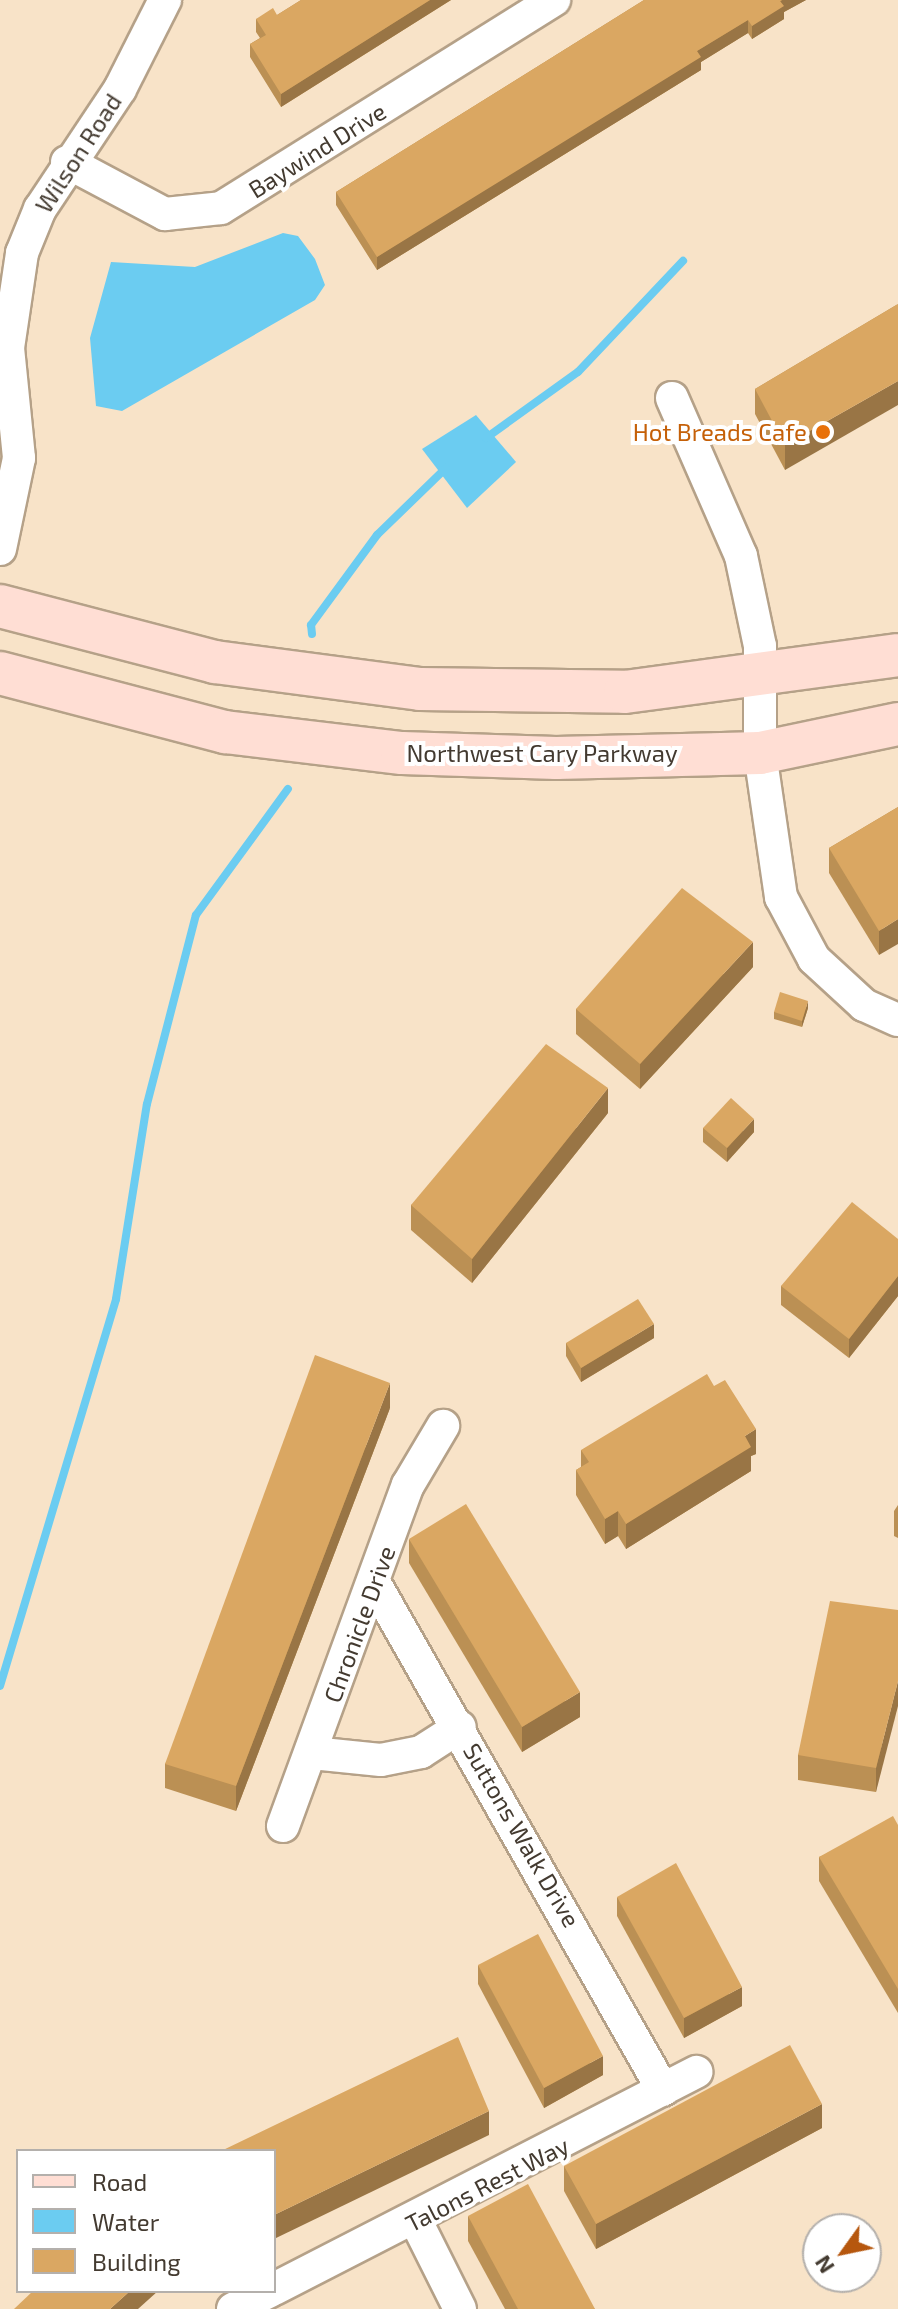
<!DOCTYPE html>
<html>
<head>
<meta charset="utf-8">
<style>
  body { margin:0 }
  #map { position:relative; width:898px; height:2309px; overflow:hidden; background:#f8e3c8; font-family:"Exo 2",sans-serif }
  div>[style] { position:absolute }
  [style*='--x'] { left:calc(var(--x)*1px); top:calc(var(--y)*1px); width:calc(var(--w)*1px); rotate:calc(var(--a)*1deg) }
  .water>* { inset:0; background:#6bccf1 }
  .stream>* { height:8px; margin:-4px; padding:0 4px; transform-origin:4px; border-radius:4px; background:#6bccf1 }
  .roads { filter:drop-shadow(2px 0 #b5a188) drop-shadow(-2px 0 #b5a188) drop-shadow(0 2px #b5a188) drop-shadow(0 -2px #b5a188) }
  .minor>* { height:32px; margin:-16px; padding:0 16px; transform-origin:16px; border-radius:16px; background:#fff }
  .major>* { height:42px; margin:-21px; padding:0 21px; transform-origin:21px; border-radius:21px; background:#ffded4 }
  .wall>* { inset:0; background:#bb9054 }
  .shaded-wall>* { inset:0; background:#997545 }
  .building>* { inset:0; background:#daa762 }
  .dots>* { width:22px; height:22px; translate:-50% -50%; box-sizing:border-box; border:4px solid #fff; border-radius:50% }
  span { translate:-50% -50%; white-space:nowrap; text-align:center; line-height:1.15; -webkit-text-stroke:8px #fff; paint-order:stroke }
  .street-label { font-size:24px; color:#433a30 }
  .food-label { font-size:24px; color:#c56008 }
  .right { translate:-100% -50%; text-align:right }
  .legend { position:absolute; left:16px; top:2149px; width:260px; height:144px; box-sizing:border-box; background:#fff; border:2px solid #b4b0ac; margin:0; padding:10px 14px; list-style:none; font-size:24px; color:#433a30 }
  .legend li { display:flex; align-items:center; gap:16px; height:40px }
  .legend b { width:40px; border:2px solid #b4b0ac }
  .north { position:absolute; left:802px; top:2213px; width:80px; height:80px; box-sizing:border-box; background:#fff; border:2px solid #b4b0ac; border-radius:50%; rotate:237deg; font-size:22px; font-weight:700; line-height:32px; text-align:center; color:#433a30 }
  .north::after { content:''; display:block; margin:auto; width:28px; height:36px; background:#b6570e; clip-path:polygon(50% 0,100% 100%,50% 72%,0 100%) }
</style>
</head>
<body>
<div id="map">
  <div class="water">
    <div style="clip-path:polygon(283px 233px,298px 236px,315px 259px,325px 285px,315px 300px,122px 411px,96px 406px,90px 338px,111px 262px,195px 267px)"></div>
    <div style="clip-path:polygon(476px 415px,516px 462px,467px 508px,422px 449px)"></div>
  </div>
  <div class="stream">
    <div style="--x:486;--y:438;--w:113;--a:-35.7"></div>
    <div style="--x:578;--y:372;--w:153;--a:-46.6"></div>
    <div style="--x:312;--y:634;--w:9;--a:-96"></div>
    <div style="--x:311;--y:625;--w:112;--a:-53.7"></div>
    <div style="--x:377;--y:535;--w:96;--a:-44.2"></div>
    <div style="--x:0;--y:1686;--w:404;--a:-73.3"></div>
    <div style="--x:116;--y:1299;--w:197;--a:-81"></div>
    <div style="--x:147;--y:1104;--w:195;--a:-75.5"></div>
    <div style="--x:196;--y:915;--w:156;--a:-53.9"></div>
  </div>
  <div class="roads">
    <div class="minor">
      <div style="--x:67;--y:162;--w:111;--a:28"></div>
      <div style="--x:165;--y:214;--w:56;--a:-6.1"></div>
      <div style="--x:221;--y:208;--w:393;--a:-32"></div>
      <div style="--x:672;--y:398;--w:172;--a:66.4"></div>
      <div style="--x:741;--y:556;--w:92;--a:78.1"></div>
      <div style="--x:760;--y:646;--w:107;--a:90"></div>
      <div style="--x:760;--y:753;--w:146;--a:81.7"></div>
      <div style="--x:781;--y:897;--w:70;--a:62"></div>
      <div style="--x:814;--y:959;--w:68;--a:42.6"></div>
      <div style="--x:864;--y:1005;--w:37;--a:24"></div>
      <div style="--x:0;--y:549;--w:93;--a:-78.2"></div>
      <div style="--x:19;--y:458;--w:111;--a:-95.7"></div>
      <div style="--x:8;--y:348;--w:96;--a:-81.6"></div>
      <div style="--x:22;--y:253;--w:48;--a:-67.8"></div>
      <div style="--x:40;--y:209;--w:144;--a:-56.3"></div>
      <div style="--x:120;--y:89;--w:100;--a:-63.2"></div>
      <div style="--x:375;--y:1584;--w:582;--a:60.35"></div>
      <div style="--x:312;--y:1753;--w:69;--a:5.8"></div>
      <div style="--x:381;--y:1760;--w:41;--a:-11.3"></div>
      <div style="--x:421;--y:1752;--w:46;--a:-32.7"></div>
      <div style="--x:283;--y:1826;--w:363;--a:-69.9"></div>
      <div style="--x:408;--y:1485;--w:69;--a:-59.3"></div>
      <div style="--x:416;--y:2221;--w:98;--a:63.4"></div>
      <div style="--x:274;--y:2289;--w:475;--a:-27.2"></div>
      <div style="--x:233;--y:2309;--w:41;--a:-25.9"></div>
    </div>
    <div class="major">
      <div style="--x:0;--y:606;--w:222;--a:14.6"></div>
      <div style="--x:215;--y:662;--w:207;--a:7.5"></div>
      <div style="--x:420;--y:689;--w:205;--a:0.8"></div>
      <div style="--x:625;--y:692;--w:275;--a:-7.7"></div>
      <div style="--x:0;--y:673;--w:233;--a:14.7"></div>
      <div style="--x:225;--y:732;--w:178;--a:6.8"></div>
      <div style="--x:402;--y:753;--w:154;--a:1.9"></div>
      <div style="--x:556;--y:758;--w:204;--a:-1.4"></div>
      <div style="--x:760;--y:753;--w:141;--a:-11.9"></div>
    </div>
  </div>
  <div class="wall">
    <div style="clip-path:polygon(301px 0,451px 0,281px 107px,250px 57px,250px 44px,260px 38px,256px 32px,256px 19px,277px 15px)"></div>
    <div style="clip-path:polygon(644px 0,806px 0,784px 12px,784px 19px,752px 39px,748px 33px,701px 62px,701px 70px,377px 270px,336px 205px,336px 192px)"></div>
    <div style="clip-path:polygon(898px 304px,785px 470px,755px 414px,755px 389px)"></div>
    <div style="clip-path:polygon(898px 807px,879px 955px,829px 873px,829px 848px)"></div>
    <div style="clip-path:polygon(753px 967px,640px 1089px,576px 1034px,576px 1009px)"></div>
    <div style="clip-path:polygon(808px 1008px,802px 1027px,774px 1019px,774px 1012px)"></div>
    <div style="clip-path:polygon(608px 1113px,472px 1283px,411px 1230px,411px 1205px)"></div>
    <div style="clip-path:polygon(703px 1128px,754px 1132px,727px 1162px,703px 1142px)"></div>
    <div style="clip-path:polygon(898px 1239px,898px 1296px,849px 1358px,781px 1305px,781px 1286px)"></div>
    <div style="clip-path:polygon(654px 1338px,581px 1382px,566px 1356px,566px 1343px)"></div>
    <div style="clip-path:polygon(390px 1408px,236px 1811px,165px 1788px,165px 1764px)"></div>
    <div style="clip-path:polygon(581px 1450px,756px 1454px,751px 1456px,751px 1471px,626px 1549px,618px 1536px,605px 1544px,576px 1495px,576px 1470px,581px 1467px)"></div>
    <div style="clip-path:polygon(898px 1505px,898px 1538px,894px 1536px,894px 1511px)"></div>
    <div style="clip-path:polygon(409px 1539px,580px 1717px,522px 1752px,409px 1563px)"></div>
    <div style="clip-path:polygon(898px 1610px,876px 1792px,798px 1780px,798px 1755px)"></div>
    <div style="clip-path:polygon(898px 1825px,898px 2013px,819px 1881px,819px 1857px)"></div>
    <div style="clip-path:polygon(617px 1897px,742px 2006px,684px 2038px,617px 1916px)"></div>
    <div style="clip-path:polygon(478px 1965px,603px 2075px,544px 2108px,478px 1984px)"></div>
    <div style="clip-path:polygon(822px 2128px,596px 2249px,564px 2191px,564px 2166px)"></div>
    <div style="clip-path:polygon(468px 2216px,595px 2309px,505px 2309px,468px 2241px)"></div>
  </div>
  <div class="shaded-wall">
    <div style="clip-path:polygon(430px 0,451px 0,281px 107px,281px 94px)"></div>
    <div style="clip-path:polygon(782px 0,806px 0,784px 12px,784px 19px,752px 39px,752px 26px)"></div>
    <div style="clip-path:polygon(748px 20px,748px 33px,701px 62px,701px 70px,377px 270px,377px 257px,697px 51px)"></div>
    <div style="clip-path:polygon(898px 381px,898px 405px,785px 470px,785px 445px)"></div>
    <div style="clip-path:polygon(898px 919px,898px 944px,879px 955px,879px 931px)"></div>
    <div style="clip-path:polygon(753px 942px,753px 967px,640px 1089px,640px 1064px)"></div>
    <div style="clip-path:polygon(808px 1001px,808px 1008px,802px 1027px,802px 1021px)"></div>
    <div style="clip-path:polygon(608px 1088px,608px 1113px,472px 1283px,472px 1259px)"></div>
    <div style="clip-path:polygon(754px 1119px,754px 1132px,727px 1162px,727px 1148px)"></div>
    <div style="clip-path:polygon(898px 1276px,898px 1296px,849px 1358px,849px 1339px)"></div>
    <div style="clip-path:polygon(654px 1324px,654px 1338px,581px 1382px,581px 1368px)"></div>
    <div style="clip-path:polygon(390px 1383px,390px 1408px,236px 1811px,236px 1786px)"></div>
    <div style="clip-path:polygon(756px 1429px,756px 1454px,751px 1456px,751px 1471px,626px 1549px,626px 1524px,745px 1436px)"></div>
    <div style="clip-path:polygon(618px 1511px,618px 1536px,605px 1544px,605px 1519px)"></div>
    <div style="clip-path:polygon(898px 1681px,898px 1706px,876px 1792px,876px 1768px)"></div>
    <div style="clip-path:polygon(580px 1692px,580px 1717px,522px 1752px,522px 1727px)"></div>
    <div style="clip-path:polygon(742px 1987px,742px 2006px,684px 2038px,684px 2018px)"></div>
    <div style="clip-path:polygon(603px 2056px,603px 2075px,544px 2108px,544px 2088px)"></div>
    <div style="clip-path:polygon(822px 2104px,822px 2128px,596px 2249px,596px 2224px)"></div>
    <div style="clip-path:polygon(489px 2111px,489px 2135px,274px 2239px,274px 2215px)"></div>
    <div style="clip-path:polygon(130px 2291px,158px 2291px,138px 2309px,110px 2309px)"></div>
  </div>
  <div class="building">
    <div style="clip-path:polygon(301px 0,430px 0,281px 94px,250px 44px,266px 35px,256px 19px,273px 8px,277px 15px)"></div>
    <div style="clip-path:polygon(644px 0,782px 0,780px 1px,784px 6px,752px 26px,748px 20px,697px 51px,701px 57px,377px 257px,336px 192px)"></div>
    <div style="clip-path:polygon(898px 304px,898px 381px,785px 445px,755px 389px)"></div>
    <div style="clip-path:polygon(898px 807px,898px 919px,879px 931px,829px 848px)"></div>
    <div style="clip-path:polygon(682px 888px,753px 942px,640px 1064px,576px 1009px)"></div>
    <div style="clip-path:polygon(780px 992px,808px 1001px,802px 1021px,774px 1012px)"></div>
    <div style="clip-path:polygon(546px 1044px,608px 1088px,472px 1259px,411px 1205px)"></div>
    <div style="clip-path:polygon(731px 1098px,754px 1119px,727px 1148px,703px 1128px)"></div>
    <div style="clip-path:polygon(852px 1202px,898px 1239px,898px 1276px,849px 1339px,781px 1286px)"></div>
    <div style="clip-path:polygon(638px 1299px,654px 1324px,581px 1368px,566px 1343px)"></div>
    <div style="clip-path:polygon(315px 1355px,390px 1383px,236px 1786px,165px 1764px)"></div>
    <div style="clip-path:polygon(707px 1374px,714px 1386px,725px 1380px,756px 1429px,745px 1436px,751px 1447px,626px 1524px,618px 1511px,605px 1519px,576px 1470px,589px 1462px,581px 1450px)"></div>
    <div style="clip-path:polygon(466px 1504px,580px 1692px,522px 1727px,409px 1539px)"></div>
    <div style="clip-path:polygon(830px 1601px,898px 1610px,898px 1681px,876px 1768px,798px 1755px)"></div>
    <div style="clip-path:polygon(893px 1816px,898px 1825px,898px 1989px,819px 1857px)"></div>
    <div style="clip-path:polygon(676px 1863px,742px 1987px,684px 2018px,617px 1897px)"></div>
    <div style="clip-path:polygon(538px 1934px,603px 2056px,544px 2088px,478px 1965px)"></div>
    <div style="clip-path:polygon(458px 2037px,489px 2111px,274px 2215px,274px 2151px,221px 2151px)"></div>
    <div style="clip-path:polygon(790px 2045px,822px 2104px,596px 2224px,564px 2166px)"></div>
    <div style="clip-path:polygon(528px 2184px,595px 2309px,518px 2309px,468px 2216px)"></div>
    <div style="clip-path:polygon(33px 2291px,130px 2291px,110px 2309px,14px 2309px)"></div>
  </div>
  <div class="dots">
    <div style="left:823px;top:432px;background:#e8710a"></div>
  </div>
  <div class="street-label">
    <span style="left:317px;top:150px;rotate:-32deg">Baywind Drive</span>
    <span style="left:78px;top:153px;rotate:-57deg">Wilson Road</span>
    <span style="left:542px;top:753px">Northwest Cary Parkway</span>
    <span style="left:359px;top:1624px;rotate:-70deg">Chronicle Drive</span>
    <span style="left:522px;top:1835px;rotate:60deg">Suttons Walk Drive</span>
    <span style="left:487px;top:2184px;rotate:-27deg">Talons Rest Way</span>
  </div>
  <div class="food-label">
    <span class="right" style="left:807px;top:432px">Hot Breads Cafe</span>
  </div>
  <ul class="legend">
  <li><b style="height:10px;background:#ffded4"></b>Road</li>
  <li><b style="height:22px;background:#6bccf1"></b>Water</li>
  <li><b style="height:22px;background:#daa762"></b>Building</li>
  </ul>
  <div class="north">N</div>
</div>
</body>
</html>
